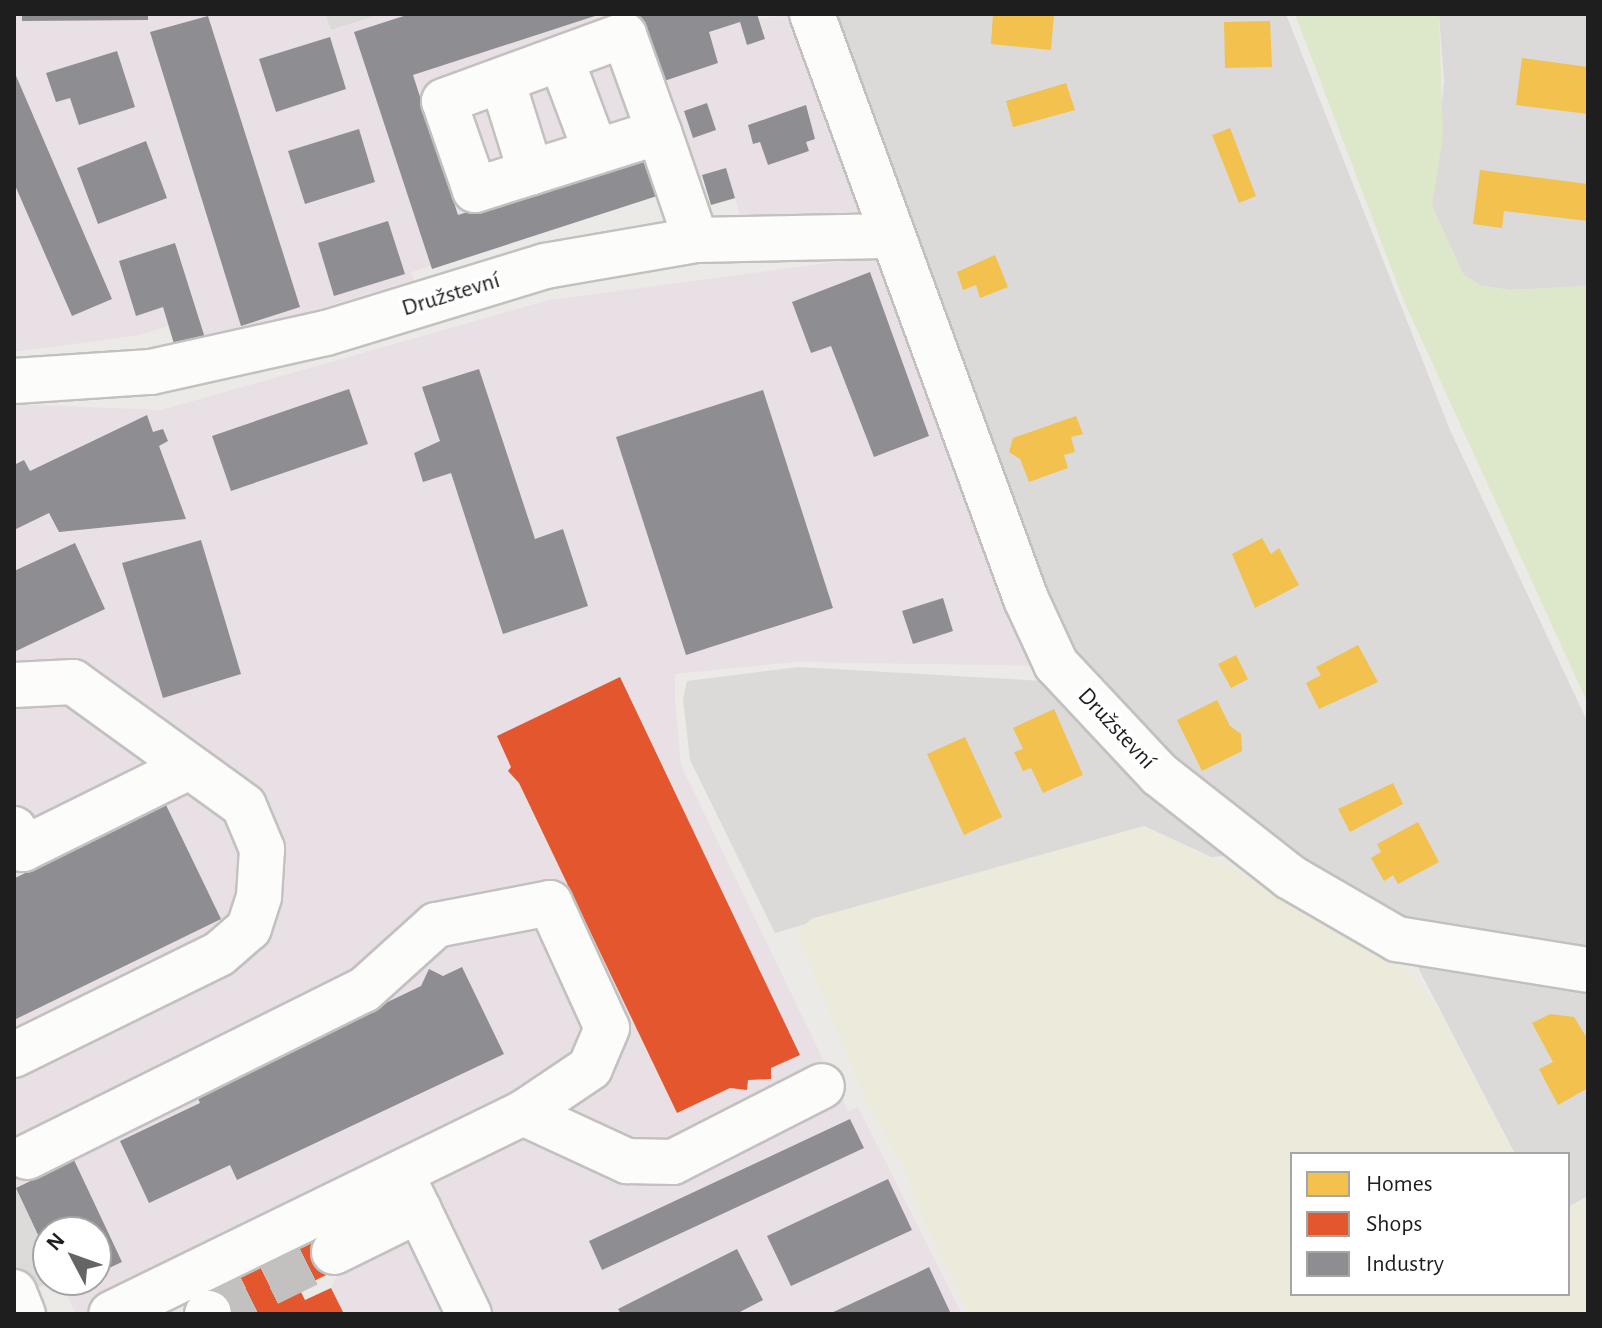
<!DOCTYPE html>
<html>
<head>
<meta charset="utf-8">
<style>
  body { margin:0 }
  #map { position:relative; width:1602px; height:1328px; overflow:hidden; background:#eceae7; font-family:"Alegreya Sans",sans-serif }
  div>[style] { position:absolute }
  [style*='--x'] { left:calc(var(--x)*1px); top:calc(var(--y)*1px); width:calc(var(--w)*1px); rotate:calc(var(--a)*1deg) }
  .residential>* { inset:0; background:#dbdad9 }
  .industrial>* { inset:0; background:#e9e0e6 }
  .farmland>* { inset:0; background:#eceadb }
  .grass>* { inset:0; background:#dde7c9 }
  .parking>* { inset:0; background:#dcdbda }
  .homes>* { inset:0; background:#f2c14e }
  .shops>* { inset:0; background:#e4572e }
  .industry>* { inset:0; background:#8d8d92 }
  .minor-tunnel>* { height:44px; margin-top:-22px; transform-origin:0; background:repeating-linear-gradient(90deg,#c3c1bf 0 44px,transparent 0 66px) }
  .roads { filter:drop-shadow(2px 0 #c2c1bf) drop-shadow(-2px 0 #c2c1bf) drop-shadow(0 2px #c2c1bf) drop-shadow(0 -2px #c2c1bf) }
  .minor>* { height:44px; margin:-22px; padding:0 22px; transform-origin:22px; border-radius:22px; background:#fcfcfb }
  span { translate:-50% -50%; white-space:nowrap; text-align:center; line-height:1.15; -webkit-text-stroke:8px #fff; paint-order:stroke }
  .street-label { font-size:24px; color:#1e1e1e }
  .frame { position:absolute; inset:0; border:16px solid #1e1e1e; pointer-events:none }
  .legend { position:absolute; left:1290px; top:1152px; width:280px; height:144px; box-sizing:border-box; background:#fff; border:2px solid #a5a5a5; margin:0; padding:10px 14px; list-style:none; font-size:24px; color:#1e1e1e }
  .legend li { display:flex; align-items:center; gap:16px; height:40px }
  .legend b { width:40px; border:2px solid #a5a5a5 }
  .north { position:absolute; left:32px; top:1216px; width:80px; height:80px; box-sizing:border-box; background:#fff; border:2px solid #a5a5a5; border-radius:50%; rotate:311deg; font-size:22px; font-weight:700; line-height:32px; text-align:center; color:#1e1e1e }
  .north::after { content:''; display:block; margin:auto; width:28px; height:36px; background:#666564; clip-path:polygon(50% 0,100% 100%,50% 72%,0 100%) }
</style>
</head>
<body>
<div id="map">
  <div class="residential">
    <div style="clip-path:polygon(325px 14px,382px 14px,331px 30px)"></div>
    <div style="clip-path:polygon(824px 14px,1286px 14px,1450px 430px,1588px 723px,1588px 959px,1373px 919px,1160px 765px,1080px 672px,1048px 609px)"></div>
    <div style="clip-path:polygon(1439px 14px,1588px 14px,1588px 286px,1510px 290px,1481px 286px,1463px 274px,1432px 206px,1444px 81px)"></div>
    <div style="clip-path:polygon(798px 667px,1061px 682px,1243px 854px,1211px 857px,1144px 826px,775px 933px,690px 760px,683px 699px,687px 681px)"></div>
    <div style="clip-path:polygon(1412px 956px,1588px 978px,1588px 1196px,1568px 1207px,1568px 1154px,1515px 1154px)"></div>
  </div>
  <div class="industrial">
    <div style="clip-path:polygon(14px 14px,325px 14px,331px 30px,382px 14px,757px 14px,759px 19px,798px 14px,866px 208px,846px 223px,743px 226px,735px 199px,711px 205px,703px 180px,430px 266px,412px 272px,414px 280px,176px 352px,168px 326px,141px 335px,14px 352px)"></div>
    <div style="clip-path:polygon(887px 255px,1043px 666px,796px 662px,675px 674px,675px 699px,681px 765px,848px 1111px,858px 1107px,962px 1314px,344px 1314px,331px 1288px,341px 1267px,324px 1234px,161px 1314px,76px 1314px,59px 1280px,96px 1280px,96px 1232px,48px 1232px,48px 1256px,14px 1184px,14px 404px,161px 410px,549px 300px)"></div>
  </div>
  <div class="farmland">
    <div style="clip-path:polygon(1144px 826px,1211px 857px,1400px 962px,1434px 1002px,1515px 1154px,1292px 1154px,1292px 1294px,1568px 1294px,1568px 1207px,1588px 1197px,1588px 1314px,969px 1314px,922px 1217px,905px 1169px,868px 1105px,796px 933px,811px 919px)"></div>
  </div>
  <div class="grass">
    <div style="clip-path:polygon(1295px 14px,1439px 14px,1443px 135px,1432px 206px,1463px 274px,1481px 286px,1510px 290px,1588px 286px,1588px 704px,1403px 299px)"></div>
  </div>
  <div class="parking">
    <div style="clip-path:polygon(16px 1188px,48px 1256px,48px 1280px,54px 1280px,16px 1298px)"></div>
  </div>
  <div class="homes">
    <div style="clip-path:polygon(993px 14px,1054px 14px,1051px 50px,991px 44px)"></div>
    <div style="clip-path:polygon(1270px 21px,1272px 67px,1225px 68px,1224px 22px)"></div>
    <div style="clip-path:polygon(1522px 58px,1588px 67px,1588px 114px,1516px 105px)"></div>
    <div style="clip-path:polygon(1066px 83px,1075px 110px,1013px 127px,1006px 101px)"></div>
    <div style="clip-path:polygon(1230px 128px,1256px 196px,1239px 203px,1212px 135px)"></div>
    <div style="clip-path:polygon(1480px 170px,1588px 184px,1588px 221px,1504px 211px,1502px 228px,1473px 224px)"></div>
    <div style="clip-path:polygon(995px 255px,1008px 287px,980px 298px,976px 285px,963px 290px,957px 272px)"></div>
    <div style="clip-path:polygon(1076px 416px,1083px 434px,1071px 437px,1075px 452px,1064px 455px,1068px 468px,1029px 482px,1020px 459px,1009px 452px,1013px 438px)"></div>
    <div style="clip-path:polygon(1262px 538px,1271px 554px,1279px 548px,1299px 585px,1255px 608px,1232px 554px)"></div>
    <div style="clip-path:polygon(1358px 645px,1378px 682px,1319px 709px,1306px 683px,1321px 675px,1316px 667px)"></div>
    <div style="clip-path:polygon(1236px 655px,1248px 679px,1231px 688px,1218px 664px)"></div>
    <div style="clip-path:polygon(1217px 700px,1230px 726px,1241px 734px,1242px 751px,1202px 771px,1177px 720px)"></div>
    <div style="clip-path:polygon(1054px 709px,1083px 775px,1043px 793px,1031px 768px,1023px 771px,1014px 752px,1023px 749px,1013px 728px)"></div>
    <div style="clip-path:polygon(965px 737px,1002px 817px,964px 835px,927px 754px)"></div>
    <div style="clip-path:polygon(1393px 783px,1403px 804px,1350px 832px,1338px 809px)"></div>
    <div style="clip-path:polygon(1418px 822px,1439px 862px,1398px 884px,1393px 875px,1384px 881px,1371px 858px,1381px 852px,1377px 844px)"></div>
    <div style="clip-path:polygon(1550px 1014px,1574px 1017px,1588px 1040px,1588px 1088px,1558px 1105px,1539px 1069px,1553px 1062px,1532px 1023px)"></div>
  </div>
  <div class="shops">
    <div style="clip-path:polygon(620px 677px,800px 1055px,771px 1068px,771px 1079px,748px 1080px,747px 1090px,730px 1088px,677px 1113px,519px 783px,508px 771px,511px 767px,497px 736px)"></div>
    <div style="clip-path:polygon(324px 1233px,341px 1268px,299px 1288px,305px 1300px,331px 1288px,344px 1314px,210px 1314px,200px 1294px)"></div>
  </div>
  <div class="industry">
    <div style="clip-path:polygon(22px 14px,148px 14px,148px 20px,22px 21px)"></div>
    <div style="clip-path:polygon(410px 14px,601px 14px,413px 75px,458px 215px,644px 156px,657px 196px,432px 269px,354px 32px)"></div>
    <div style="clip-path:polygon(636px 14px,757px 14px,765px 39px,747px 45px,740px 22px,709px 32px,718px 63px,658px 83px)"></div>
    <div style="clip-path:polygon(208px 16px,300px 307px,241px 326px,150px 32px)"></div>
    <div style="clip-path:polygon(330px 37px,346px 89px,276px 112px,259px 59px)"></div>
    <div style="clip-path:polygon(117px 51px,135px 107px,79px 125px,70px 98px,56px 102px,46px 73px)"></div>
    <div style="clip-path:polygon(14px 71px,112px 299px,72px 316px,14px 183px)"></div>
    <div style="clip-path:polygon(707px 103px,716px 130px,693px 138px,684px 111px)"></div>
    <div style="clip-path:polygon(806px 105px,815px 139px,806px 142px,809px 151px,768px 165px,760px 142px,753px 144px,748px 125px)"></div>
    <div style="clip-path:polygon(359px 129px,375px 182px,305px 204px,288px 151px)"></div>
    <div style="clip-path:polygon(146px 141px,167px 198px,98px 224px,77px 168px)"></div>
    <div style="clip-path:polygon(726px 168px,735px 198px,711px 205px,702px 175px)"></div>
    <div style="clip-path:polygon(388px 221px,405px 274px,334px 296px,318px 243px)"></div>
    <div style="clip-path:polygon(175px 243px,205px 338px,175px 347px,163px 307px,136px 316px,119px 261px)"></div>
    <div style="clip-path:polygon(870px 272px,929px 436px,874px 457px,831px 346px,811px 353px,792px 302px)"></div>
    <div style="clip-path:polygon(479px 369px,535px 539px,563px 529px,588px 606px,503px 634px,451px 473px,423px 482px,414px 453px,440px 441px,422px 387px)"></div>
    <div style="clip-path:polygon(349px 389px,368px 444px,231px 491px,212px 436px)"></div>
    <div style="clip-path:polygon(763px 390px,833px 608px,686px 655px,616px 437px)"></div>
    <div style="clip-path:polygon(147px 415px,153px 432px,163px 429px,168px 441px,159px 446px,186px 519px,59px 532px,49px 513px,14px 530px,14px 465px,24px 460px,30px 471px)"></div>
    <div style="clip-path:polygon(201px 540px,241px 674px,163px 698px,122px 563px)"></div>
    <div style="clip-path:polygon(75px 543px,105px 609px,14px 652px,14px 571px)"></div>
    <div style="clip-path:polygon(943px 598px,953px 631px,913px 644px,902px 611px)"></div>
    <div style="clip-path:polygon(166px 805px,221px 919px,14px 1020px,15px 878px)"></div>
    <div style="clip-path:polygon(462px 967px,504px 1054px,237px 1180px,230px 1165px,149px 1203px,120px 1141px,200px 1103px,196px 1094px,421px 986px,429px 969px,443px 976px)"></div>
    <div style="clip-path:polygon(850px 1119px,864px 1148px,602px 1270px,589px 1241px)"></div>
    <div style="clip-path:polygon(74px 1160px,122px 1262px,96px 1274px,96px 1232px,48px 1232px,48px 1256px,16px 1188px)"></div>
    <div style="clip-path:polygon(888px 1179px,912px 1230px,791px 1286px,767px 1236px)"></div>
    <div style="clip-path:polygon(737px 1249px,763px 1300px,736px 1314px,621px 1314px,618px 1309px)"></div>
    <div style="clip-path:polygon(929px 1267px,951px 1314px,829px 1314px,915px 1274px)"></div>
    <div style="clip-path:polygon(59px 1280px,84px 1280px,64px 1289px)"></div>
  </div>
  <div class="minor-tunnel">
    <div style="--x:209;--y:1313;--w:139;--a:-26"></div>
  </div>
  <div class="roads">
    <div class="minor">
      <div style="--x:812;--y:14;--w:623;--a:69.91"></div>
      <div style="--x:1026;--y:599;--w:72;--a:65.2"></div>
      <div style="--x:1056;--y:664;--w:152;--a:46.9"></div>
      <div style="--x:1160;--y:775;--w:165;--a:38.1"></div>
      <div style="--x:1290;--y:877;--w:124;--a:30.1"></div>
      <div style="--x:1397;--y:939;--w:193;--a:9.2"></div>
      <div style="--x:561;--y:59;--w:99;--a:69.4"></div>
      <div style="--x:502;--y:80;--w:97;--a:72.7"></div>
      <div style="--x:659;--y:132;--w:193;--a:162.5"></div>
      <div style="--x:475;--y:190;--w:94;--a:-109.2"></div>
      <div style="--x:444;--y:101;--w:192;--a:-20.1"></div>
      <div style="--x:624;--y:35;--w:103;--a:70.2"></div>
      <div style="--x:659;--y:132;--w:114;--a:71.1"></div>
      <div style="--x:14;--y:381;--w:137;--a:-3.8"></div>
      <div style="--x:151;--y:372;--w:179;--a:-12.6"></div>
      <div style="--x:326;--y:333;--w:229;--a:-17"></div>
      <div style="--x:545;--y:266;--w:153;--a:-9.8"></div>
      <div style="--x:696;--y:240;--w:197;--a:-1.2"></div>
      <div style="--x:14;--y:685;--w:59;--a:-2.9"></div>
      <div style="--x:73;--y:682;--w:211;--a:35.9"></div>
      <div style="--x:244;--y:806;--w:47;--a:67.3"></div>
      <div style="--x:262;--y:849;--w:48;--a:93.6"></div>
      <div style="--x:259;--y:897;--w:33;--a:108"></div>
      <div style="--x:249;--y:928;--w:40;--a:139"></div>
      <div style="--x:219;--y:954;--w:229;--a:153.8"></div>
      <div style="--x:14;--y:829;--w:22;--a:66"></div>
      <div style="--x:23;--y:849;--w:185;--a:-26.3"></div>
      <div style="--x:523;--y:1113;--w:115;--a:24.8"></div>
      <div style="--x:627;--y:1161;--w:46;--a:1.2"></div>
      <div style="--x:673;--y:1162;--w:167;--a:-27"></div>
      <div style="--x:27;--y:1157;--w:376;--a:-26.4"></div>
      <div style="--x:364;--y:990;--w:97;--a:-42.1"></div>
      <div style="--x:436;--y:925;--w:116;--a:-10.9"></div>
      <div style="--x:550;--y:903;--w:137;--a:65.5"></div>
      <div style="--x:607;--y:1028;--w:43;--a:113"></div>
      <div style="--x:590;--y:1068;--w:81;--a:146.1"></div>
      <div style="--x:523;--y:1113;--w:458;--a:154"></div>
      <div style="--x:401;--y:1173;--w:157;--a:64.3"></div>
      <div style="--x:334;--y:1252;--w:95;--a:-26.3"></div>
      <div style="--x:14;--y:1292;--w:24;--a:68"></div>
      <div style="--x:207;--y:1314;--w:2;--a:-27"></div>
    </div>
  </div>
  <div class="street-label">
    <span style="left:451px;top:295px;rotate:-17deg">Družstevní</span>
    <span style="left:1116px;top:729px;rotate:47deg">Družstevní</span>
  </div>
  <div class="frame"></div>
  <ul class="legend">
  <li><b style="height:22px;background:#f2c14e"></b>Homes</li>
  <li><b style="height:22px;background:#e4572e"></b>Shops</li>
  <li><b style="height:22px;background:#8d8d92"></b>Industry</li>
  </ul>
  <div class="north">N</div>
</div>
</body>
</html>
